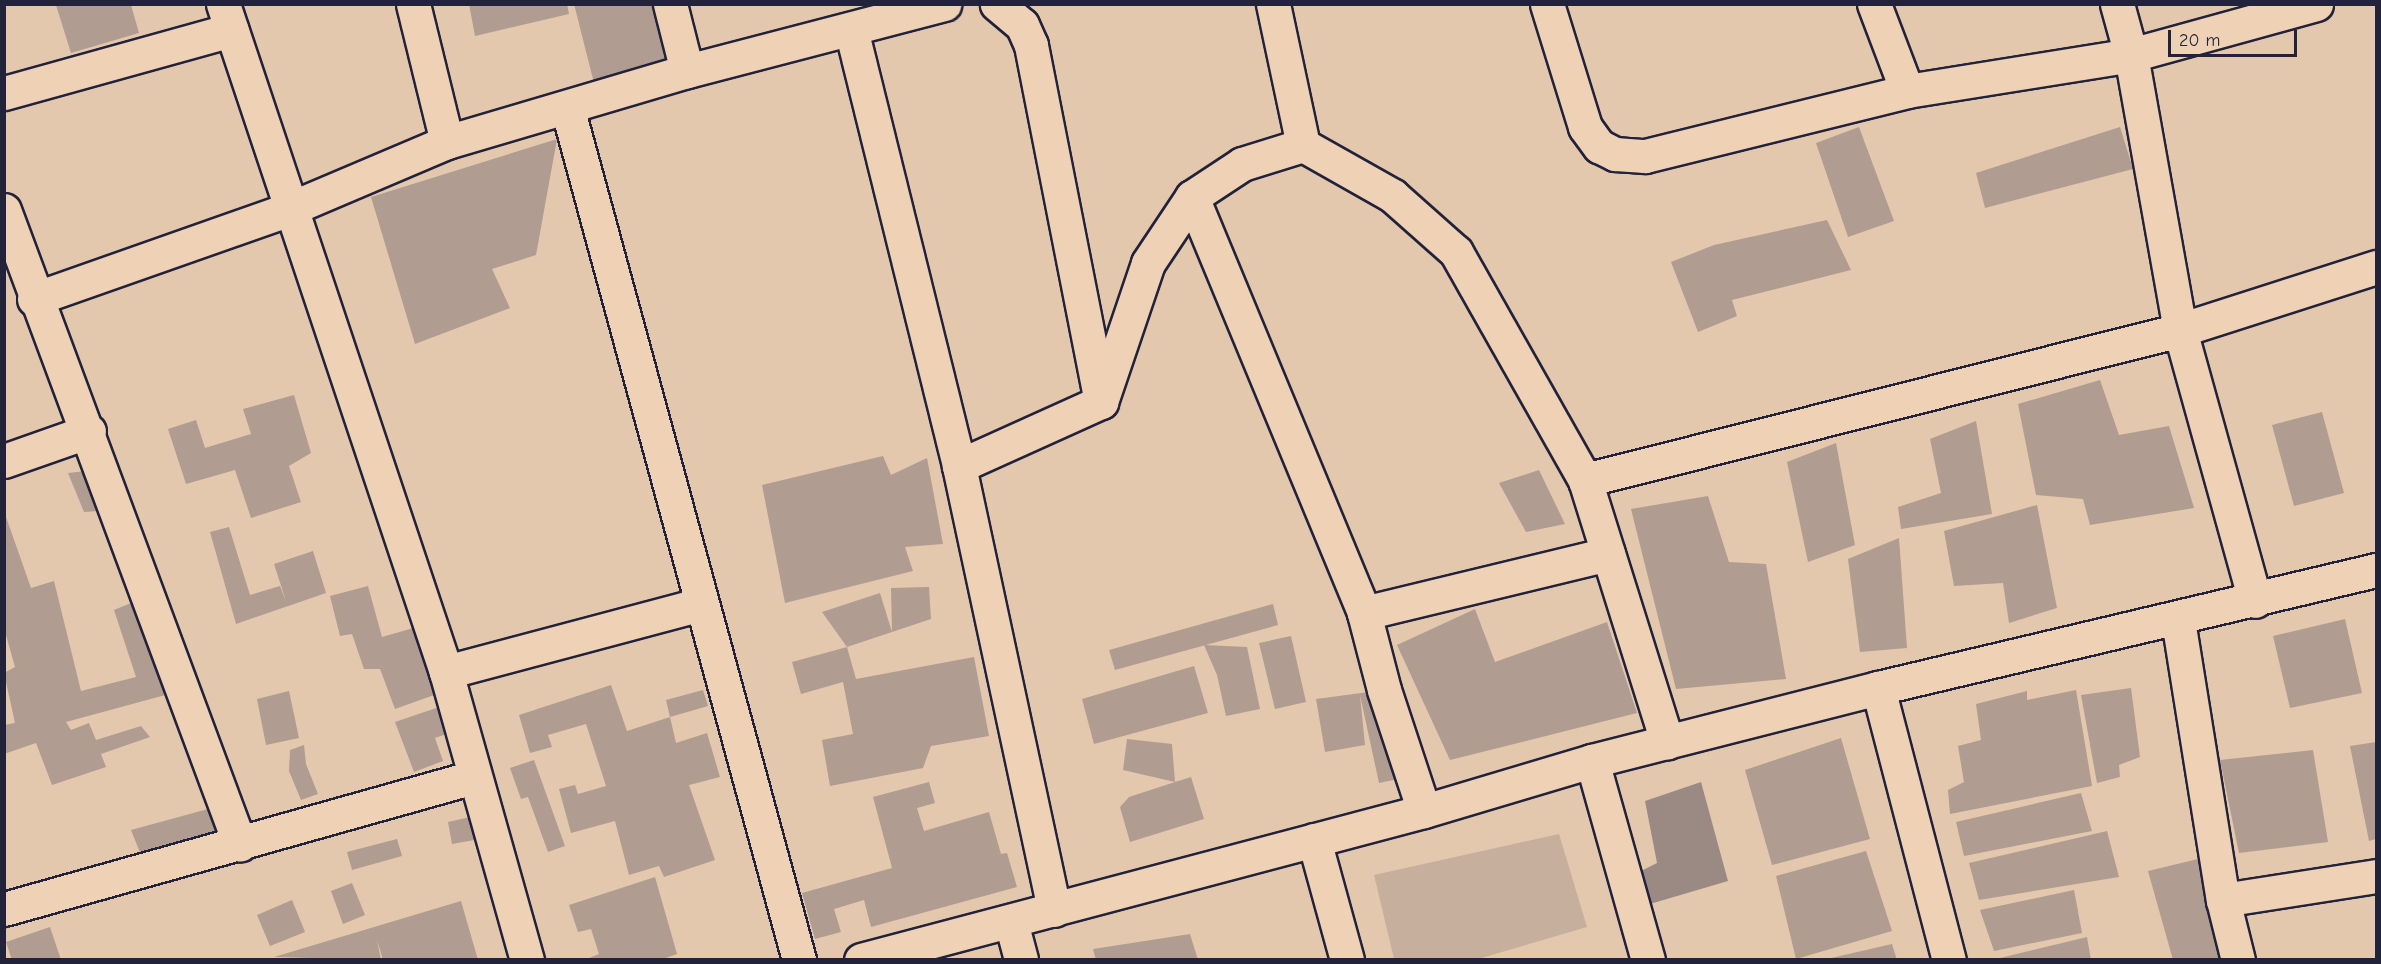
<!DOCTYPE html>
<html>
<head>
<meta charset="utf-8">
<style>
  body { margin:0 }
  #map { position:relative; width:2381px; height:964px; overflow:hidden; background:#e3c8ae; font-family:"Comic Neue",sans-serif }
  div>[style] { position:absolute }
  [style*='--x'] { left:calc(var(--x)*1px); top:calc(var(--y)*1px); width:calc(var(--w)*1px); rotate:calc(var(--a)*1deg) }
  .green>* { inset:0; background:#c6af9d }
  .water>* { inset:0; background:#9b8a83 }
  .building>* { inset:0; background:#b09c90 }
  .roads { filter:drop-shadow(2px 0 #22223b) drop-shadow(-2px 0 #22223b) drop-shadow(0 2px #22223b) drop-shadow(0 -2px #22223b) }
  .street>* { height:33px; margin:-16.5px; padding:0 16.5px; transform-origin:16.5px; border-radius:16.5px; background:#efd2b5 }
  span { translate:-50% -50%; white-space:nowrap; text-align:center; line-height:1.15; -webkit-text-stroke:4.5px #efd2b5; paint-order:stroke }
  .frame { position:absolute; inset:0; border:6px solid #22223b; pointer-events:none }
  .scale { position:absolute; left:2168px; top:30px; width:129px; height:27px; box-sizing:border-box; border:3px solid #22223b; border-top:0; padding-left:8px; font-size:18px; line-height:21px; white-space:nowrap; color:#22223b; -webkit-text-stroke:4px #efd2b5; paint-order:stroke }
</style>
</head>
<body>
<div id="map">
  <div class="green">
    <div style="clip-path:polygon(1559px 834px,1587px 927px,1478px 959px,1394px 959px,1374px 875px)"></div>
  </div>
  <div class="water">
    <div style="clip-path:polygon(1701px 782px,1728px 881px,1650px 904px,1641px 871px,1657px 863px,1645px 801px)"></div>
  </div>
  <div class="building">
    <div style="clip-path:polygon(469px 4px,567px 4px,569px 14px,475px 36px)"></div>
    <div style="clip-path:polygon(574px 4px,662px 4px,676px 63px,594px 83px)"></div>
    <div style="clip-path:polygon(56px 5px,131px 5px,139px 33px,71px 53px)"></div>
    <div style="clip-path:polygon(1859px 127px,1894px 221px,1848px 237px,1816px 143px)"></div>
    <div style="clip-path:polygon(2120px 127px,2133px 169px,1985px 208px,1976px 173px)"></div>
    <div style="clip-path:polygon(557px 139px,536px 255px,492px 269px,510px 308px,415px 344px,371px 197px)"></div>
    <div style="clip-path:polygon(1827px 220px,1851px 270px,1732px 300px,1737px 316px,1698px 332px,1671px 262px,1714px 245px)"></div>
    <div style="clip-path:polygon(2100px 380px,2119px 435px,2169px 426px,2194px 508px,2090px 525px,2083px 499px,2036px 495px,2018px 404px)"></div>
    <div style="clip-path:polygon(294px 395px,311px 453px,289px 466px,301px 502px,251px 518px,235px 470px,186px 484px,168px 429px,196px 420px,205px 448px,251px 434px,243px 409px)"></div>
    <div style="clip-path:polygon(2322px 412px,2344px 493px,2294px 506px,2272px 425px)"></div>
    <div style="clip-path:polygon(1976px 421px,1992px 514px,1901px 529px,1898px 507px,1941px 493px,1930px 439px)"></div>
    <div style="clip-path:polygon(1836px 443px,1855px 545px,1808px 562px,1787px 462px)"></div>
    <div style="clip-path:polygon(883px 456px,891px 475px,927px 458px,943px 544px,905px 547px,913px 571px,785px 603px,762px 485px)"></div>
    <div style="clip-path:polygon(95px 470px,99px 511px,84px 512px,68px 473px)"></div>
    <div style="clip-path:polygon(1539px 470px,1565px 524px,1526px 532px,1499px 483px)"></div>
    <div style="clip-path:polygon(1708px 496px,1729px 562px,1766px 564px,1786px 679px,1676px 689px,1631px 509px)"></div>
    <div style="clip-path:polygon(2037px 505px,2057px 608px,2009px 623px,2003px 583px,1954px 586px,1944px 531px)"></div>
    <div style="clip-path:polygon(5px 514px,31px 588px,54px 581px,81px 691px,136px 677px,114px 610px,131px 603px,154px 638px,169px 694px,66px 722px,71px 730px,89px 723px,96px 740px,141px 726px,150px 737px,101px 754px,106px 767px,52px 785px,36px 743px,4px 754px,4px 725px,15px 723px,4px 673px,15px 667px,4px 628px)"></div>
    <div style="clip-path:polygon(229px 527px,250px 595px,280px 586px,286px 601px,274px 564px,313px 551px,326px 593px,236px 624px,210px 532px)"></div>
    <div style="clip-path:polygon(1899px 538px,1907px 648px,1860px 652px,1848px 559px)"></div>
    <div style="clip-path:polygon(368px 586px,382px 637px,417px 627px,437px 694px,395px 709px,380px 669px,364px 669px,352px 634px,340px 636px,330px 596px)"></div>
    <div style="clip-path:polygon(929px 587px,931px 619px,892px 632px,891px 588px)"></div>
    <div style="clip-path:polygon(880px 593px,892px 632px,847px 647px,822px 612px)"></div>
    <div style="clip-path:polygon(1273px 604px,1278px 625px,1115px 670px,1109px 650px)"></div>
    <div style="clip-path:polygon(1475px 609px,1495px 662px,1607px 622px,1637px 713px,1450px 760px,1397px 645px)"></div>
    <div style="clip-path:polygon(2345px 619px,2362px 693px,2290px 708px,2273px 636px)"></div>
    <div style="clip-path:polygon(1291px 636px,1306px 702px,1275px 709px,1259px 643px)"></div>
    <div style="clip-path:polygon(1204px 645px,1247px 647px,1260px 709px,1226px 716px,1217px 675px)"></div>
    <div style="clip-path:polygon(847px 647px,856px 679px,974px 657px,989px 736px,931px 746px,923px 768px,830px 786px,822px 740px,853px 734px,843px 682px,801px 694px,792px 662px)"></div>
    <div style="clip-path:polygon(1194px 666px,1208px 713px,1094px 744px,1082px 699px)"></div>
    <div style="clip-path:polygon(611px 685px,627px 731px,670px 717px,676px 743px,707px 733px,720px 777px,689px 785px,715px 860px,664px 877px,659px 866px,629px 875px,615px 821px,571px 833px,559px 789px,575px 785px,578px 794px,606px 786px,586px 724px,548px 735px,552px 747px,530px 753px,519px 715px)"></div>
    <div style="clip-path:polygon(2131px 688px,2140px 757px,2119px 765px,2120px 777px,2097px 783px,2081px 695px)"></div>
    <div style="clip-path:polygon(703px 690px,708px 706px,670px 717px,666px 700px)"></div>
    <div style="clip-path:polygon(1384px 690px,1403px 778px,1379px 783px,1360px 695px,1365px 745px,1325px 752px,1316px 699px)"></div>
    <div style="clip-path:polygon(2076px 690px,2092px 786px,1950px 814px,1948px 790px,1964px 782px,1958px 746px,1981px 740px,1976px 704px,2027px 691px,2027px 700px)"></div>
    <div style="clip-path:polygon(289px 691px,299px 738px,266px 745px,257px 699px)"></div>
    <div style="clip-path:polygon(442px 706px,452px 732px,435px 738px,443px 761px,414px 772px,395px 722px)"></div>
    <div style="clip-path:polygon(1841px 738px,1870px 839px,1772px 865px,1745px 770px)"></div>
    <div style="clip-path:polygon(1127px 739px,1172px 744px,1175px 782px,1191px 777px,1204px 819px,1130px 842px,1120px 807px,1129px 797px,1175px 782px,1123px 770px)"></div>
    <div style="clip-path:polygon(2376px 742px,2376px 839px,2369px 841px,2350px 746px)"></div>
    <div style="clip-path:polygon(304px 745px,306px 764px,318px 794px,301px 800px,289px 771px,290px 750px)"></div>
    <div style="clip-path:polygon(2313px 750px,2328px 842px,2239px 853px,2220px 760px)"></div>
    <div style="clip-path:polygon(534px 760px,565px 846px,548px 852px,528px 797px,521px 799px,510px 768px)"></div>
    <div style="clip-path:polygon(929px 782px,935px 803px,917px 808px,924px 831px,989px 812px,1001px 854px,1007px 853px,1017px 887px,871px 927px,864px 900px,834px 909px,841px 932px,815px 939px,802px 893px,892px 868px,873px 797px)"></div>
    <div style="clip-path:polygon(2081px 793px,2092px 831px,1964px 856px,1956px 822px)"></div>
    <div style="clip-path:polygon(208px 809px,222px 834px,141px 855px,131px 830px)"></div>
    <div style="clip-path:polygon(475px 816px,480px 839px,452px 844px,448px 822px)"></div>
    <div style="clip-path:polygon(2107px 831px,2119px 877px,1979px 900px,1969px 863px)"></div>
    <div style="clip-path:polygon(397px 839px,402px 856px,352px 870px,347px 852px)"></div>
    <div style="clip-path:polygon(1866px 851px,1892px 931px,1796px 959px,1776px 876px)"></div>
    <div style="clip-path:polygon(2198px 859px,2221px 960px,2173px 960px,2148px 871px)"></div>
    <div style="clip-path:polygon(655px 877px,677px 954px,660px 960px,584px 960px,599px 954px,591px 929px,578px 932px,569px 905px)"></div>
    <div style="clip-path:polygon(352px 883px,365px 915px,343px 924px,331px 891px)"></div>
    <div style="clip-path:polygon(2074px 890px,2082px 933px,1994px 951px,1980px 910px)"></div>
    <div style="clip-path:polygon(292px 900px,305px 932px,270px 946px,257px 915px)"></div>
    <div style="clip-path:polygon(461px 901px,478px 960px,383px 960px,377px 940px,381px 960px,274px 957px)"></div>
    <div style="clip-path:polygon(50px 927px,61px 960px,12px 960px,6px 942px)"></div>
    <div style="clip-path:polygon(1190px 934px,1198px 960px,1096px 960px,1093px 949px)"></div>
    <div style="clip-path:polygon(2087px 937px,2091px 960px,1996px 960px,1996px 959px)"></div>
    <div style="clip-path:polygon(1892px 944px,1897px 960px,1827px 960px,1827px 959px)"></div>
  </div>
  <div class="roads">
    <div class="street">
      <div style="--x:223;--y:4;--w:704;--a:71.54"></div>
      <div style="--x:446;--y:672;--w:299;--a:74.3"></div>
      <div style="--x:413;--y:4;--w:142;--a:76.2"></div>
      <div style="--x:670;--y:4;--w:69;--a:75.8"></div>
      <div style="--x:1273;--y:4;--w:144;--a:78"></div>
      <div style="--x:1547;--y:4;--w:129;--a:72.8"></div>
      <div style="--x:1585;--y:127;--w:24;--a:54"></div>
      <div style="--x:1599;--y:146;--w:18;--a:27"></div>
      <div style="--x:1615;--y:154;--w:30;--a:4"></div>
      <div style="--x:1645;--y:156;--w:270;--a:-13.9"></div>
      <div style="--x:1907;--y:91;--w:227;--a:-9.1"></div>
      <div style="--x:2131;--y:55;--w:192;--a:-15.4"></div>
      <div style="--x:1874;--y:4;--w:93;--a:69.2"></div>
      <div style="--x:2117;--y:4;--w:53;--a:74.6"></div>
      <div style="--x:2131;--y:55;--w:279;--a:79.9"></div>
      <div style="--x:2180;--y:330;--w:206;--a:-17.8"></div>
      <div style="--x:851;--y:29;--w:450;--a:76.1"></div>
      <div style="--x:959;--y:466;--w:454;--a:77.9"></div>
      <div style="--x:4;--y:93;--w:236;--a:-15.5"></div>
      <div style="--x:567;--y:107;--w:884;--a:74.78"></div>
      <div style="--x:1192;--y:197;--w:450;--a:67.5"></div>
      <div style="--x:1364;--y:613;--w:80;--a:75.4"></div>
      <div style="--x:1384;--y:690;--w:127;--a:71.7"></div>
      <div style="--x:4;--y:210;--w:677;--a:69.61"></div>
      <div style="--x:34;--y:299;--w:270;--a:-19.4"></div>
      <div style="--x:289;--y:209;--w:172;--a:-23"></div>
      <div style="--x:447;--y:142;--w:250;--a:-16.5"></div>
      <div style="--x:687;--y:71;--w:266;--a:-14.6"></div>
      <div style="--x:1101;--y:402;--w:147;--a:-71.3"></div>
      <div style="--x:1148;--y:263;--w:79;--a:-56.3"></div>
      <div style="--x:1192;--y:197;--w:60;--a:-33.4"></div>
      <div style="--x:1242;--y:164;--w:64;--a:-17.3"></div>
      <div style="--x:1303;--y:145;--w:103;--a:29.5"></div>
      <div style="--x:1393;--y:196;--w:84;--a:41.6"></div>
      <div style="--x:1456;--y:252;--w:262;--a:60.5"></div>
      <div style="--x:1585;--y:480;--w:275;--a:72.6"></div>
      <div style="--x:4;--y:461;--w:90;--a:-19.4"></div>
      <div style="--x:959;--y:466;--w:156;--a:-24.3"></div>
      <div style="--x:1101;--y:402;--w:364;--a:-101.1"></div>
      <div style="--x:1031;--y:45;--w:22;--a:-114"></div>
      <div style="--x:1022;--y:25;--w:33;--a:-140"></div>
      <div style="--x:1585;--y:480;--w:614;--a:-14.15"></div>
      <div style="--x:2180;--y:330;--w:281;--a:74.5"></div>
      <div style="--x:1364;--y:613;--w:251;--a:-13.6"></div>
      <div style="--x:2178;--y:620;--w:284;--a:80.9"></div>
      <div style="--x:2223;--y:900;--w:62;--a:76"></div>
      <div style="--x:446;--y:672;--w:264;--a:-14.9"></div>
      <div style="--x:1878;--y:688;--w:281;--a:75.4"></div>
      <div style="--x:1592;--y:761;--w:207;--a:74.3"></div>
      <div style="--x:1314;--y:840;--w:124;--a:74.6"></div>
      <div style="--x:2223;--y:900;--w:155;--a:-8.9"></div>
      <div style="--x:4;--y:909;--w:488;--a:-15.7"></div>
      <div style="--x:1011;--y:922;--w:39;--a:75"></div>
      <div style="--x:861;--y:960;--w:582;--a:-14.82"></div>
      <div style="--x:1424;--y:811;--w:175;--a:-16.6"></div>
      <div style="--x:1592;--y:761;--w:295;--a:-14.3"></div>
      <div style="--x:1878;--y:688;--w:512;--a:-13.33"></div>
    </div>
  </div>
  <div class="frame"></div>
  <div class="scale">20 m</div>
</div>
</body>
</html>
